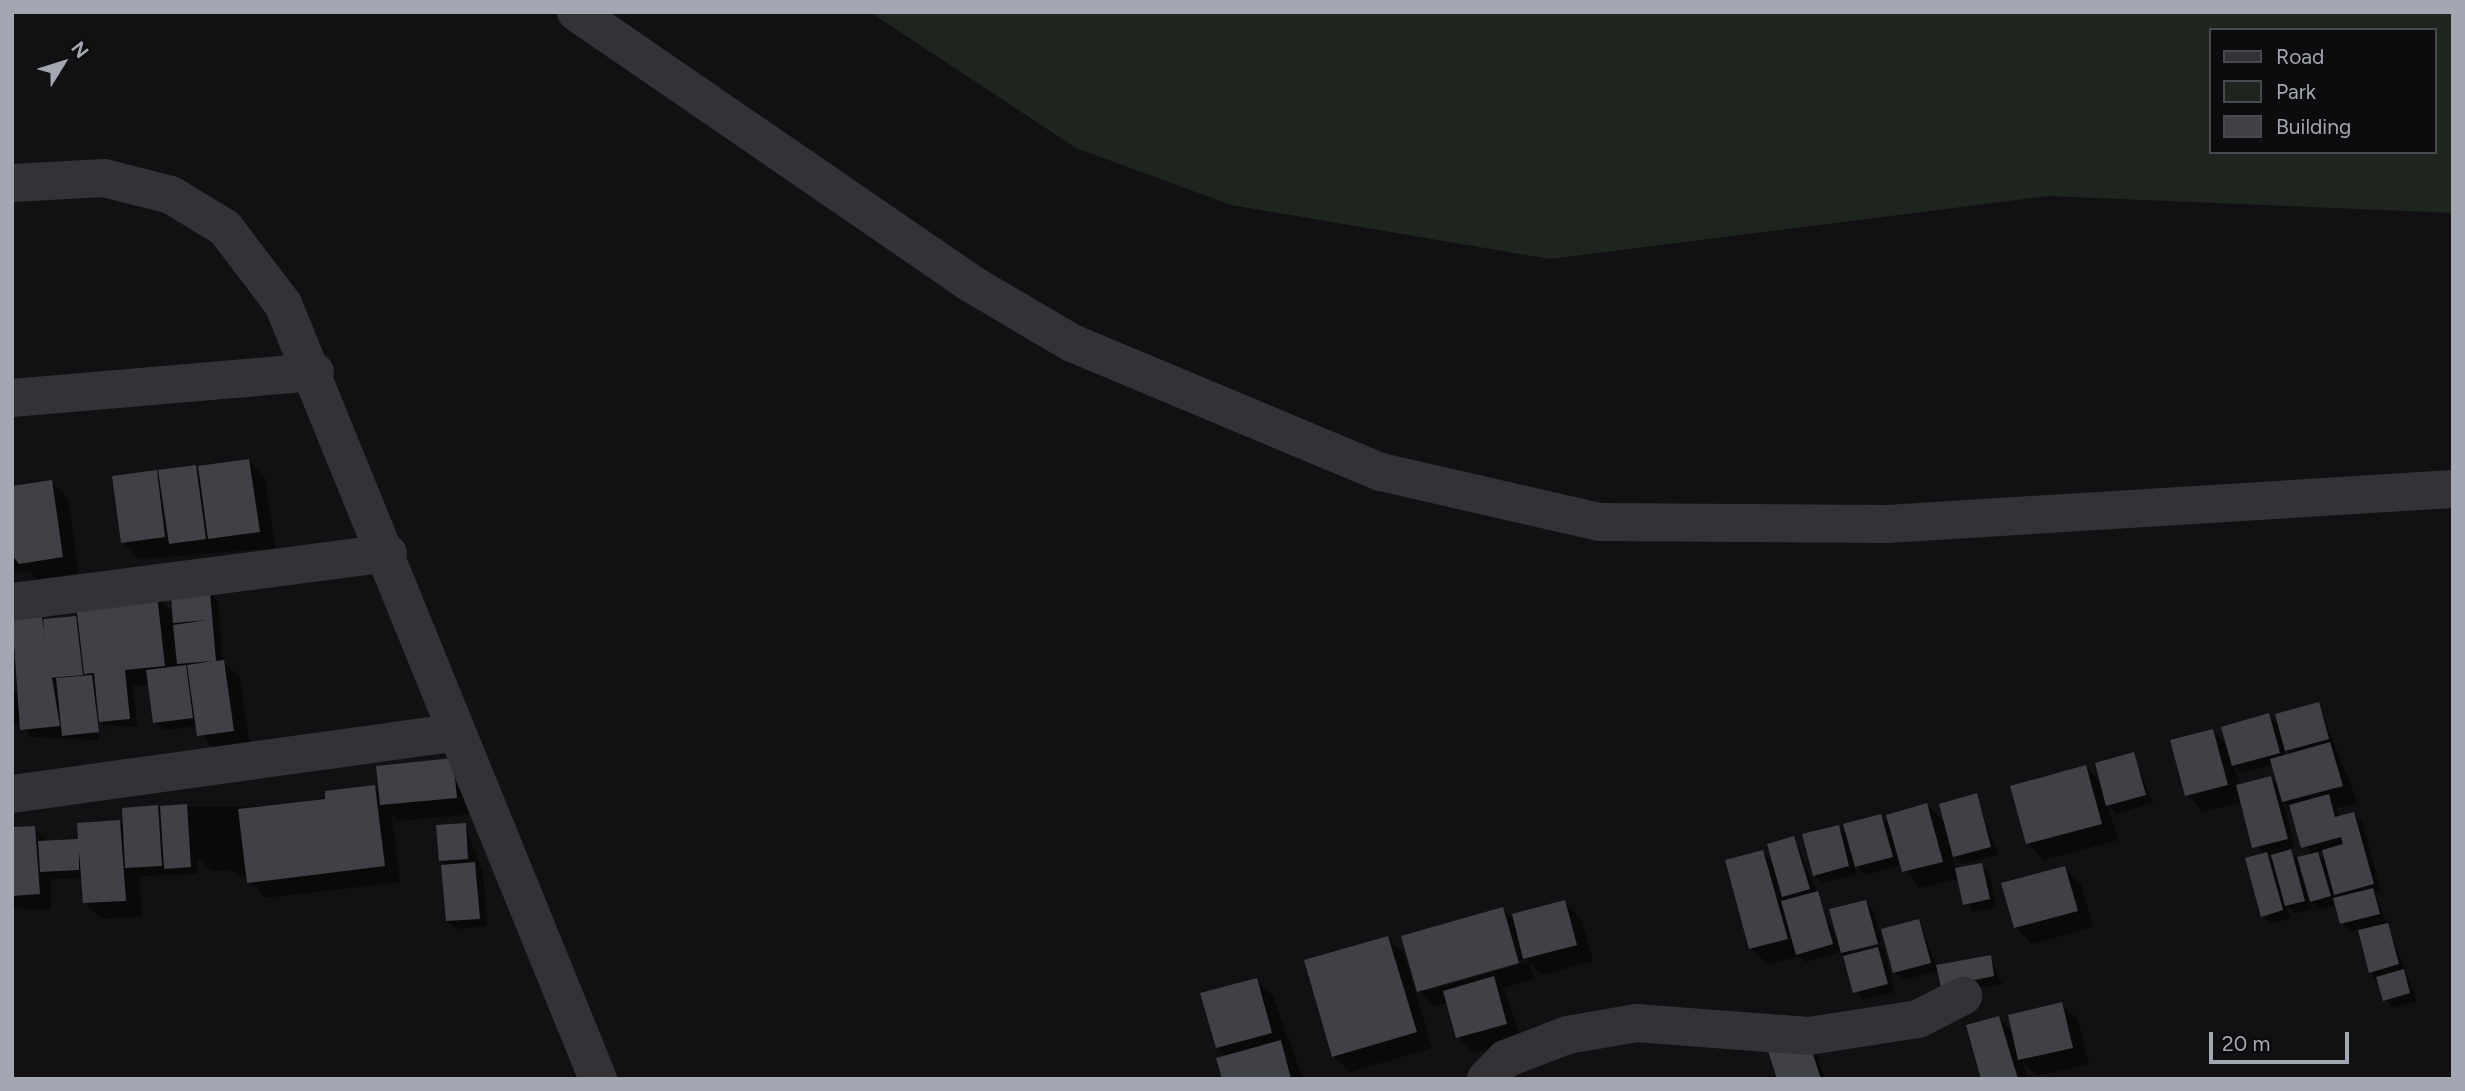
<!DOCTYPE html>
<html>
<head>
<meta charset="utf-8">
<style>
  body { margin:0 }
  #map { position:relative; width:2465px; height:1091px; overflow:hidden; background:#111113; font-family:Figtree,sans-serif }
  div>[style] { position:absolute }
  [style*='--x'] { left:calc(var(--x)*1px); top:calc(var(--y)*1px); width:calc(var(--w)*1px); rotate:calc(var(--a)*1deg) }
  .green>* { inset:0; background:#1e251f }
  .shadow>* { inset:0; background:#0007 }
  .building>* { inset:0; background:#404146 }
  .minor>* { height:38px; margin:-19px; padding:0 19px; transform-origin:19px; border-radius:19px; background:#333337 }
  span { translate:-50% -50%; white-space:nowrap; text-align:center; line-height:1.15; -webkit-text-stroke:5px #0c0c0e; paint-order:stroke }
  .frame { position:absolute; inset:0; border:14px solid #a3a7b2; pointer-events:none }
  .legend { position:absolute; left:2209px; top:28px; width:228px; height:126px; box-sizing:border-box; background:#0c0c0e; border:2px solid #484a50; margin:0; padding:9px 12px; list-style:none; font-size:21px; color:#a3a7b2 }
  .legend li { display:flex; align-items:center; gap:14px; height:35px }
  .legend b { width:35px; border:2px solid #484a50 }
  .north { position:absolute; left:28px; top:28px; width:70px; height:70px; -webkit-text-stroke:5px #0c0c0e; paint-order:stroke; rotate:52deg; font-size:19px; font-weight:700; line-height:28px; text-align:center; color:#a3a7b2 }
  .north::after { content:''; display:block; margin:auto; width:24px; height:32px; background:#a3a7b2; clip-path:polygon(50% 0,100% 100%,50% 72%,0 100%) }
  .scale { position:absolute; left:2209px; top:1032px; width:140px; height:32px; box-sizing:border-box; border:4px solid #a3a7b2; border-top:0; padding-left:9px; font-size:21px; line-height:24px; white-space:nowrap; color:#a3a7b2; -webkit-text-stroke:5px #0c0c0e; paint-order:stroke }
</style>
</head>
<body>
<div id="map">
  <div class="green">
    <div style="clip-path:polygon(evenodd,870px 12px,2453px 12px,2453px 213px,2048px 196px,1550px 259px,1231px 205px,1076px 148px,870px 12px,2211px 30px,2435px 30px,2435px 152px,2211px 152px,2211px 30px)"></div>
  </div>
  <div class="shadow">
    <div style="clip-path:polygon(249px 461px,265px 478px,275px 548px,139px 559px,123px 542px,156px 472px,161px 477px,195px 467px,201px 473px)"></div>
    <div style="clip-path:polygon(51px 482px,68px 499px,79px 573px,37px 580px,29px 571px,12px 574px,12px 487px)"></div>
    <div style="clip-path:polygon(210px 594px,218px 602px,223px 662px,240px 678px,250px 747px,215px 752px,197px 726px,163px 730px,155px 722px,150px 685px,133px 686px,137px 727px,104px 725px,106px 740px,95px 683px,98px 740px,30px 737px,21px 723px,12px 724px,12px 689px,18px 693px,12px 617px,40px 614px,47px 621px,80px 623px,157px 597px,174px 614px)"></div>
    <div style="clip-path:polygon(evenodd,2318px 704px,2358px 803px,2337px 808px,2340px 818px,2354px 814px,2362px 822px,2381px 892px,2375px 893px,2417px 1001px,2392px 1008px,2371px 972px,2360px 929px,2350px 931px,2342px 923px,2337px 905px,2319px 910px,2310px 900px,2312px 909px,2295px 913px,2287px 906px,2290px 918px,2270px 924px,2262px 916px,2262px 855px,2241px 802px,2203px 812px,2187px 795px,2213px 731px,2228px 745px,2269px 715px,2280px 727px,2318px 704px,2284px 747px,2291px 755px,2286px 756px,2284px 747px,2318px 704px,2273px 765px,2279px 787px,2270px 778px,2240px 786px,2234px 766px,2241px 773px,2273px 765px,2318px 704px,2282px 800px,2292px 810px,2311px 855px,2298px 859px,2288px 849px,2295px 847px,2282px 800px,2318px 704px,2324px 851px,2327px 863px,2317px 853px,2324px 851px,2318px 704px,2273px 853px,2275px 862px,2267px 854px,2273px 853px)"></div>
    <div style="clip-path:polygon(2133px 754px,2153px 803px,2116px 814px,2108px 806px,2118px 840px,2044px 860px,2028px 843px,2086px 767px,2102px 784px)"></div>
    <div style="clip-path:polygon(452px 760px,473px 814px,398px 821px,392px 815px,400px 882px,265px 898px,248px 879px,231px 870px,212px 871px,197px 857px,198px 874px,139px 876px,142px 916px,102px 919px,85px 902px,83px 878px,51px 879px,51px 910px,13px 908px,12px 933px,12px 829px,34px 828px,49px 842px,77px 841px,119px 822px,125px 827px,157px 807px,285px 806px,374px 787px,380px 793px)"></div>
    <div style="clip-path:polygon(1976px 795px,1998px 855px,1963px 864px,1951px 852px,1956px 870px,1981px 864px,1989px 873px,1997px 907px,1972px 912px,1959px 878px,1920px 888px,1901px 865px,1865px 875px,1854px 863px,1856px 874px,1822px 883px,1814px 875px,1838px 827px,1849px 837px,1880px 816px,1891px 827px,1927px 805px,1947px 825px)"></div>
    <div style="clip-path:polygon(465px 825px,483px 872px,487px 926px,456px 929px,448px 921px,447px 866px,441px 861px)"></div>
    <div style="clip-path:polygon(1794px 838px,1835px 936px,1865px 901px,1873px 910px,1882px 941px,1846px 954px,1883px 944px,1895px 992px,1862px 1000px,1838px 947px,1840px 952px,1806px 962px,1800px 956px,1768px 965px,1751px 948px,1762px 852px,1775px 865px)"></div>
    <div style="clip-path:polygon(2065px 868px,2081px 885px,2093px 927px,2032px 944px,2016px 927px)"></div>
    <div style="clip-path:polygon(evenodd,1565px 902px,1581px 919px,1593px 961px,1542px 975px,1529px 962px,1534px 979px,1503px 988px,1522px 1040px,1474px 1053px,1457px 1037px,1448px 1003px,1435px 1007px,1416px 988px,1502px 909px,1516px 923px,1565px 902px,1527px 959px,1527px 962px,1427px 991px,1427px 987px,1527px 959px)"></div>
    <div style="clip-path:polygon(1919px 921px,1937px 967px,1990px 957px,2002px 984px,1950px 994px,1939px 971px,1902px 980px,1894px 972px)"></div>
    <div style="clip-path:polygon(1387px 938px,1404px 954px,1432px 1048px,1351px 1072px,1334px 1056px)"></div>
    <div style="clip-path:polygon(1256px 980px,1273px 996px,1303px 1079px,1223px 1079px,1226px 1057px,1217px 1047px)"></div>
    <div style="clip-path:polygon(2061px 1004px,2078px 1020px,2089px 1064px,2037px 1076px,2023px 1062px,2028px 1079px,1983px 1079px,1998px 1018px,2014px 1033px)"></div>
    <div style="clip-path:polygon(1815px 1049px,1825px 1079px,1779px 1079px)"></div>
  </div>
  <div class="building">
    <div style="clip-path:polygon(249px 459px,260px 532px,208px 539px,198px 466px)"></div>
    <div style="clip-path:polygon(196px 465px,206px 539px,169px 544px,158px 470px)"></div>
    <div style="clip-path:polygon(157px 470px,165px 537px,121px 543px,112px 476px)"></div>
    <div style="clip-path:polygon(52px 480px,63px 557px,19px 564px,12px 555px,12px 486px)"></div>
    <div style="clip-path:polygon(210px 592px,216px 661px,224px 660px,234px 731px,197px 736px,187px 665px,213px 661px,177px 664px,173px 625px,207px 620px,173px 623px,171px 595px)"></div>
    <div style="clip-path:polygon(157px 595px,165px 666px,125px 670px,130px 719px,99px 722px,94px 673px,84px 674px,76px 604px)"></div>
    <div style="clip-path:polygon(41px 612px,60px 726px,20px 730px,12px 615px)"></div>
    <div style="clip-path:polygon(76px 616px,83px 675px,49px 678px,43px 619px)"></div>
    <div style="clip-path:polygon(186px 665px,193px 718px,153px 723px,146px 670px)"></div>
    <div style="clip-path:polygon(92px 675px,99px 732px,62px 736px,56px 678px)"></div>
    <div style="clip-path:polygon(2319px 702px,2329px 739px,2285px 751px,2275px 714px)"></div>
    <div style="clip-path:polygon(2269px 713px,2280px 753px,2232px 766px,2221px 727px)"></div>
    <div style="clip-path:polygon(2213px 729px,2228px 785px,2185px 796px,2170px 740px)"></div>
    <div style="clip-path:polygon(2330px 742px,2343px 786px,2282px 802px,2270px 759px)"></div>
    <div style="clip-path:polygon(2134px 752px,2146px 795px,2106px 806px,2095px 763px)"></div>
    <div style="clip-path:polygon(453px 758px,457px 798px,380px 805px,376px 766px)"></div>
    <div style="clip-path:polygon(2086px 765px,2102px 824px,2026px 844px,2010px 786px)"></div>
    <div style="clip-path:polygon(2271px 776px,2288px 839px,2252px 848px,2236px 785px)"></div>
    <div style="clip-path:polygon(375px 785px,385px 866px,247px 883px,238px 809px,325px 799px,325px 791px)"></div>
    <div style="clip-path:polygon(1977px 793px,1991px 847px,1953px 857px,1939px 804px)"></div>
    <div style="clip-path:polygon(2329px 794px,2335px 817px,2354px 812px,2374px 884px,2334px 895px,2322px 850px,2343px 844px,2341px 837px,2301px 848px,2289px 805px)"></div>
    <div style="clip-path:polygon(1927px 803px,1943px 862px,1902px 872px,1886px 815px)"></div>
    <div style="clip-path:polygon(187px 804px,191px 867px,164px 869px,160px 806px)"></div>
    <div style="clip-path:polygon(158px 805px,162px 866px,125px 868px,122px 808px)"></div>
    <div style="clip-path:polygon(1881px 814px,1893px 857px,1855px 867px,1843px 824px)"></div>
    <div style="clip-path:polygon(120px 820px,126px 901px,83px 903px,79px 851px,79px 870px,40px 872px,38px 841px,78px 839px,77px 823px)"></div>
    <div style="clip-path:polygon(466px 823px,468px 859px,439px 861px,436px 825px)"></div>
    <div style="clip-path:polygon(1839px 825px,1849px 866px,1813px 876px,1802px 834px)"></div>
    <div style="clip-path:polygon(35px 826px,40px 894px,12px 896px,12px 827px)"></div>
    <div style="clip-path:polygon(1794px 836px,1810px 889px,1782px 897px,1767px 844px)"></div>
    <div style="clip-path:polygon(2291px 849px,2305px 901px,2285px 906px,2271px 855px)"></div>
    <div style="clip-path:polygon(1763px 850px,1788px 939px,1749px 949px,1725px 860px)"></div>
    <div style="clip-path:polygon(2267px 852px,2283px 910px,2261px 917px,2245px 858px)"></div>
    <div style="clip-path:polygon(2318px 852px,2331px 896px,2310px 902px,2297px 857px)"></div>
    <div style="clip-path:polygon(475px 862px,480px 919px,446px 921px,441px 865px)"></div>
    <div style="clip-path:polygon(1982px 863px,1990px 899px,1963px 905px,1955px 868px)"></div>
    <div style="clip-path:polygon(2065px 866px,2078px 911px,2014px 928px,2001px 883px)"></div>
    <div style="clip-path:polygon(2373px 888px,2380px 914px,2340px 924px,2333px 898px)"></div>
    <div style="clip-path:polygon(1818px 891px,1833px 944px,1796px 955px,1781px 901px)"></div>
    <div style="clip-path:polygon(1565px 900px,1577px 945px,1523px 959px,1512px 914px)"></div>
    <div style="clip-path:polygon(1866px 900px,1878px 944px,1841px 953px,1829px 909px)"></div>
    <div style="clip-path:polygon(1503px 907px,1519px 963px,1417px 992px,1401px 936px)"></div>
    <div style="clip-path:polygon(1919px 919px,1931px 963px,1893px 973px,1881px 929px)"></div>
    <div style="clip-path:polygon(2388px 923px,2399px 964px,2369px 973px,2358px 930px)"></div>
    <div style="clip-path:polygon(1388px 936px,1417px 1032px,1332px 1057px,1304px 960px)"></div>
    <div style="clip-path:polygon(1878px 947px,1888px 984px,1853px 993px,1843px 956px)"></div>
    <div style="clip-path:polygon(1991px 955px,1994px 976px,1941px 987px,1936px 965px)"></div>
    <div style="clip-path:polygon(2404px 969px,2410px 993px,2383px 1001px,2376px 977px)"></div>
    <div style="clip-path:polygon(1494px 976px,1507px 1024px,1456px 1038px,1443px 991px)"></div>
    <div style="clip-path:polygon(1257px 978px,1272px 1033px,1216px 1048px,1200px 993px)"></div>
    <div style="clip-path:polygon(2062px 1002px,2073px 1048px,2018px 1060px,2008px 1015px)"></div>
    <div style="clip-path:polygon(1999px 1016px,2018px 1079px,1981px 1079px,1966px 1025px)"></div>
    <div style="clip-path:polygon(1808px 1039px,1821px 1079px,1777px 1079px,1768px 1051px)"></div>
    <div style="clip-path:polygon(1281px 1040px,1291px 1079px,1222px 1079px,1216px 1058px)"></div>
  </div>
  <div class="minor">
    <div style="--x:576;--y:12;--w:478;--a:34.5"></div>
    <div style="--x:970;--y:283;--w:118;--a:30.5"></div>
    <div style="--x:1072;--y:343;--w:335;--a:22.7"></div>
    <div style="--x:1381;--y:472;--w:224;--a:12.9"></div>
    <div style="--x:1599;--y:522;--w:288;--a:0.4"></div>
    <div style="--x:1887;--y:524;--w:567;--a:-3.54"></div>
    <div style="--x:12;--y:183;--w:92;--a:-3.1"></div>
    <div style="--x:104;--y:178;--w:69;--a:14.2"></div>
    <div style="--x:171;--y:195;--w:63;--a:31.4"></div>
    <div style="--x:225;--y:228;--w:96;--a:52.7"></div>
    <div style="--x:283;--y:304;--w:837;--a:67.88"></div>
    <div style="--x:12;--y:398;--w:304;--a:-4.9"></div>
    <div style="--x:12;--y:602;--w:379;--a:-7.4"></div>
    <div style="--x:12;--y:794;--w:446;--a:-7.9"></div>
    <div style="--x:1486;--y:1079;--w:28;--a:-46"></div>
    <div style="--x:1505;--y:1059;--w:67;--a:-20.9"></div>
    <div style="--x:1568;--y:1035;--w:69;--a:-10"></div>
    <div style="--x:1636;--y:1023;--w:173;--a:4.3"></div>
    <div style="--x:1809;--y:1036;--w:110;--a:-8.9"></div>
    <div style="--x:1918;--y:1019;--w:51;--a:-27.1"></div>
  </div>
  <div class="frame"></div>
  <ul class="legend">
  <li><b style="height:9px;background:#333337"></b>Road</li>
  <li><b style="height:19px;background:#1e251f"></b>Park</li>
  <li><b style="height:19px;background:#404146"></b>Building</li>
  </ul>
  <div class="north">N</div>
  <div class="scale">20 m</div>
</div>
</body>
</html>
